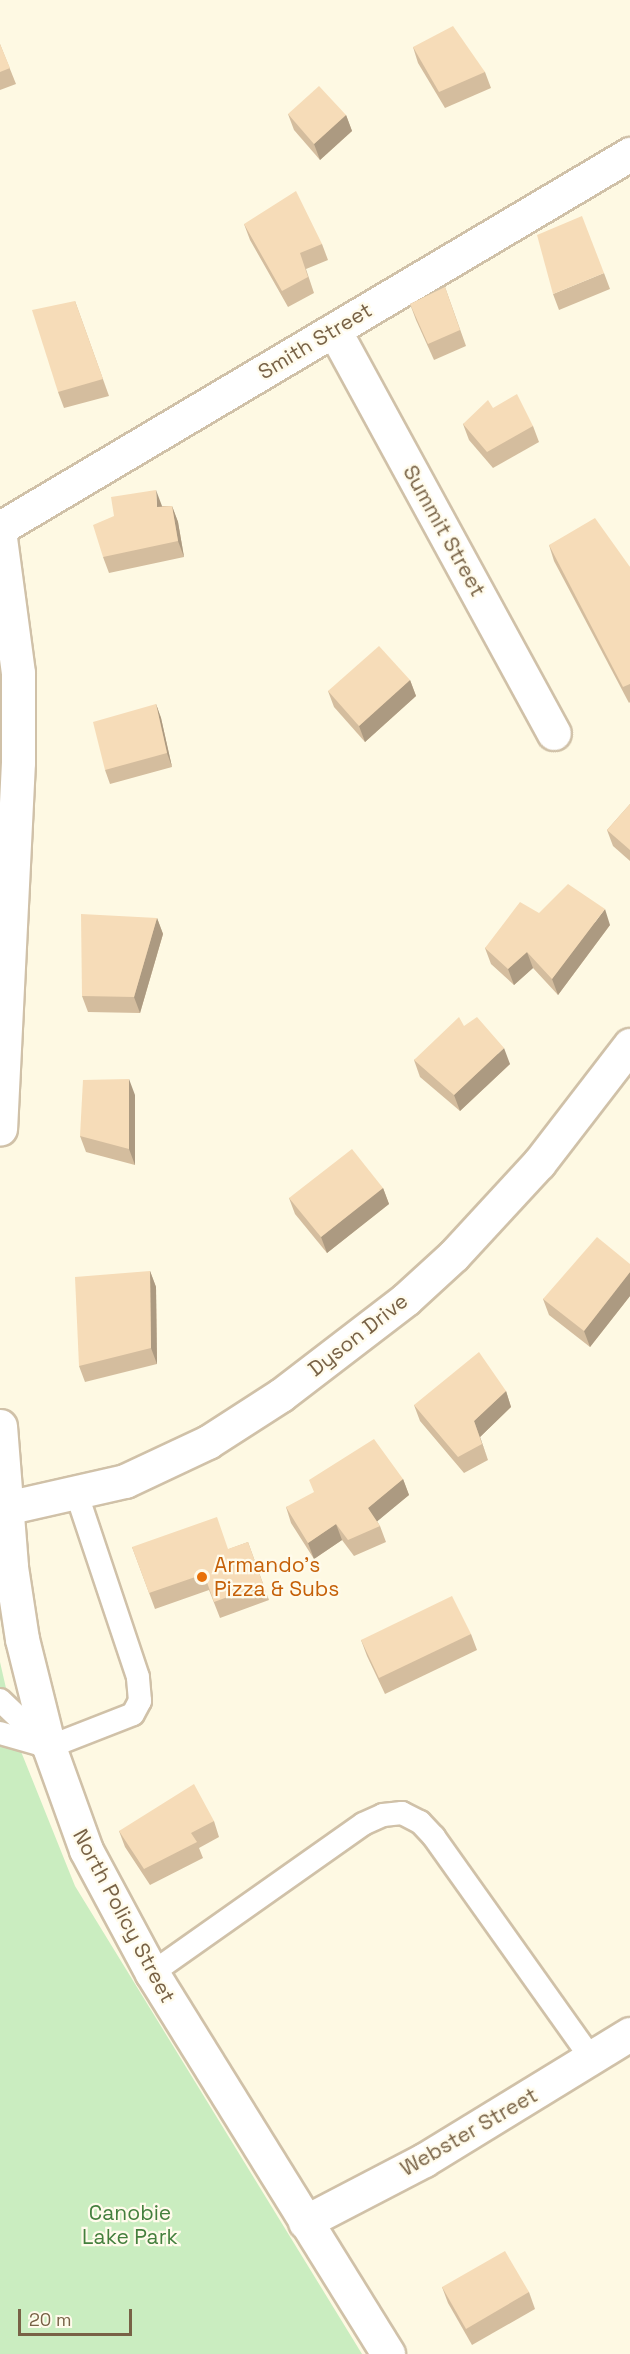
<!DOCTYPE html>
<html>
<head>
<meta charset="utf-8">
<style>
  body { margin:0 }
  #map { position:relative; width:630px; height:2354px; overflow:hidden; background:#fef9e3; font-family:"Space Grotesk",sans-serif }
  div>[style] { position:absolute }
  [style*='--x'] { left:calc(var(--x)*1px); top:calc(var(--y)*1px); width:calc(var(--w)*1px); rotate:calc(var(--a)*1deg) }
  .green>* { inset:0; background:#caedc0 }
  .roads { filter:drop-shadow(2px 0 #d0c1a8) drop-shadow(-2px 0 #d0c1a8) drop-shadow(0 2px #d0c1a8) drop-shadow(0 -2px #d0c1a8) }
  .lane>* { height:22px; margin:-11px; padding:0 11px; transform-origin:11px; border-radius:11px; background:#fff }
  .street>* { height:33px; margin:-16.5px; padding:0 16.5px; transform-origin:16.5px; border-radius:16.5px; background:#fff }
  .secondary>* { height:33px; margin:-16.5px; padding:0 16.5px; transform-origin:16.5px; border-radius:16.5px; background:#fff }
  .wall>* { inset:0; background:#d4bd9e }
  .shaded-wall>* { inset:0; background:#ac9a81 }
  .building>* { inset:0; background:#f6dcb8 }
  .dots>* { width:16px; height:16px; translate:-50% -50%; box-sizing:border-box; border:3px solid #fffbeb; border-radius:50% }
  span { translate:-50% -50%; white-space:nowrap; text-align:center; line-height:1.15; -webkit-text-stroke:4.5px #fffbeb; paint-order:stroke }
  .street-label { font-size:21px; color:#786246 }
  .food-label { font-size:21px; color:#c56008 }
  .left { translate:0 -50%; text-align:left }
  .park-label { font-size:21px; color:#447f3d }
  .scale { position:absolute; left:18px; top:2309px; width:114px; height:27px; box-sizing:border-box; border:3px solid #786246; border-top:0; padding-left:8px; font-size:18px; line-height:21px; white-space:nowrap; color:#786246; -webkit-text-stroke:4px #fffbeb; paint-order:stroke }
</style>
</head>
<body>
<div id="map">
  <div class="green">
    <div style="clip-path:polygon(0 1662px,20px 1749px,75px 1886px,362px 2354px,0 2354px)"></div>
  </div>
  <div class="roads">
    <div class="lane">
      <div style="--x:0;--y:1700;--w:64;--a:43.7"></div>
      <div style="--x:0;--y:1733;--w:51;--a:15.9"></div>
      <div style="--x:49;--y:1747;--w:90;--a:-21.4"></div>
      <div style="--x:133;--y:1714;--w:15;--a:-62"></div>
      <div style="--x:140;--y:1701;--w:24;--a:-95"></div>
      <div style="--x:138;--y:1677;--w:192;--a:-108.5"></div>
      <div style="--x:152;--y:1973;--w:258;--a:-35.2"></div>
      <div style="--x:363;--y:1824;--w:22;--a:-24"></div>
      <div style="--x:383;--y:1815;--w:19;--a:-6"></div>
      <div style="--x:402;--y:1813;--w:20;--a:27"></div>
      <div style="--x:420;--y:1822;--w:21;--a:47"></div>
      <div style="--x:434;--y:1837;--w:271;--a:54.6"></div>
    </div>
    <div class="street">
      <div style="--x:334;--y:330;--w:459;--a:61.4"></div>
      <div style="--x:0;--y:528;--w:733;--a:-30.7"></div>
      <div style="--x:6;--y:1508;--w:122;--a:-12.8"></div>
      <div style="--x:125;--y:1481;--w:92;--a:-25.2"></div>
      <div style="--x:208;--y:1442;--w:87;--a:-32.8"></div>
      <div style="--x:281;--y:1395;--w:158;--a:-37.5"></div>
      <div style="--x:406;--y:1299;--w:65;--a:-42.5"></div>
      <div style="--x:454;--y:1255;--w:125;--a:-47.3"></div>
      <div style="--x:539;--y:1163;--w:149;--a:-52.4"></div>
      <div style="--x:305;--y:2222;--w:134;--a:-27.5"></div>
      <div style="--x:424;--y:2160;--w:241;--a:-31.5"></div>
    </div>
    <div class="secondary">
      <div style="--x:0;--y:538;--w:136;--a:82.4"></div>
      <div style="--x:18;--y:673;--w:89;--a:90"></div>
      <div style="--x:18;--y:762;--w:367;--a:92.8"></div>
      <div style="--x:0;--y:1426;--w:141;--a:85.5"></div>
      <div style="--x:11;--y:1567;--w:73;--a:81.3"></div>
      <div style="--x:22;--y:1639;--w:111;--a:76"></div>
      <div style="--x:49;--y:1747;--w:109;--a:70.2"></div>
      <div style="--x:86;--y:1850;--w:140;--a:61.8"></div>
      <div style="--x:152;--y:1973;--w:448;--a:58.2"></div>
    </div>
  </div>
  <div class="wall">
    <div style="clip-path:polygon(0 44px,16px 84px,0 90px)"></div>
    <div style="clip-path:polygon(413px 47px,485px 72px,491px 88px,445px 108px,418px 63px)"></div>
    <div style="clip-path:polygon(288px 114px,346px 115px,352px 131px,320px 160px,294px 130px)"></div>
    <div style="clip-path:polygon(244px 224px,322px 244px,328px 260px,306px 269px,314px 293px,288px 307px,250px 240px)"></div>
    <div style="clip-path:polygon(604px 273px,610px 289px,559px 310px,553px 294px)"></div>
    <div style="clip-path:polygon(445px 287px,466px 346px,434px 360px,416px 320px,410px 304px)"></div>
    <div style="clip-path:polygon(75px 301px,109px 396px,64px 408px,58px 392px)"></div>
    <div style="clip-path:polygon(493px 408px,533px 426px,539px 442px,493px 468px,469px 440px,463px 424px)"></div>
    <div style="clip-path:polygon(162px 506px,172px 506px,178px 522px,184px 557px,109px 573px,103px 557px)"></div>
    <div style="clip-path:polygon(549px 545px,630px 567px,630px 702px,629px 703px,554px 561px)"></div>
    <div style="clip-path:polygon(410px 680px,416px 696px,365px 742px,334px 707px,328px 691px)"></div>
    <div style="clip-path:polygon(156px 704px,161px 718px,172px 767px,110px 784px,105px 770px)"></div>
    <div style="clip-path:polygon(630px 804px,630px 861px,613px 846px,607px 830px)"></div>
    <div style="clip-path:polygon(539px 913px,610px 925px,558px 995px,533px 968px,514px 985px,491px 964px,485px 948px)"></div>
    <div style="clip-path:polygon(157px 918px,163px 934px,140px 1013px,88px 1012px,82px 996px)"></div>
    <div style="clip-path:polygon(464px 1026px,510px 1064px,460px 1111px,420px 1077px,414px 1060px)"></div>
    <div style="clip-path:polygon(135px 1095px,135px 1165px,86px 1152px,80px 1136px)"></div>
    <div style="clip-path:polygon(383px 1188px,389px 1204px,327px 1253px,295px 1214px,289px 1198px)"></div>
    <div style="clip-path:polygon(630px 1264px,630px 1296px,590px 1347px,549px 1315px,543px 1299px)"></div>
    <div style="clip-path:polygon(150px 1271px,156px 1287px,157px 1364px,85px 1382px,79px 1366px)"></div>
    <div style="clip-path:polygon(506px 1391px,511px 1407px,480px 1437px,488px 1460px,464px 1473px,420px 1421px,414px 1405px)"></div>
    <div style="clip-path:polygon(403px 1479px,409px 1495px,377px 1521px,380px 1526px,386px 1542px,354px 1556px,342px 1540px,314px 1559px,291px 1523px,286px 1507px)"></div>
    <div style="clip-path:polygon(248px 1542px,269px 1600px,220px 1618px,209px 1590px,155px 1609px,132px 1547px,229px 1549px)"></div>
    <div style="clip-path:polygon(471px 1634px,477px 1650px,385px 1694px,367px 1656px,361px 1640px)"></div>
    <div style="clip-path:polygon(214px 1821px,219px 1837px,199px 1848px,203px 1858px,150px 1885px,125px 1847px,119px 1831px)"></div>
    <div style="clip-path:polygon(442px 2287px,529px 2292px,535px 2309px,472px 2345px,448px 2303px)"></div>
  </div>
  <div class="shaded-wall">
    <div style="clip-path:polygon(346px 115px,352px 131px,320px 160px,314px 144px)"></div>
    <div style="clip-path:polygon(156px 490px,162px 506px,163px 523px,157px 507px)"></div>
    <div style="clip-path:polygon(172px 506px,178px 522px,184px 557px,178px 541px)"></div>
    <div style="clip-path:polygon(410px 680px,416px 696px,365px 742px,359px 726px)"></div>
    <div style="clip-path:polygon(156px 704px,161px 718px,172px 767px,167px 753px)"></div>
    <div style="clip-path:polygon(605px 909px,610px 925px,558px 995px,552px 979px)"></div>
    <div style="clip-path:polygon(157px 918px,163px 934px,140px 1013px,134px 997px)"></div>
    <div style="clip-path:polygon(527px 952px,533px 968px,514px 985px,508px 969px)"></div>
    <div style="clip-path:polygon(504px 1048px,510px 1064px,460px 1111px,454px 1095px)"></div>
    <div style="clip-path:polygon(129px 1079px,135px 1095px,135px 1165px,129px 1149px)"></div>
    <div style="clip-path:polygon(383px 1188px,389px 1204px,327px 1253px,321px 1237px)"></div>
    <div style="clip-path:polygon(150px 1271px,156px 1287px,157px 1364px,151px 1348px)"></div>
    <div style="clip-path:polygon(630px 1272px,630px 1296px,590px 1347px,584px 1331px)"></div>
    <div style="clip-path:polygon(506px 1391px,511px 1407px,480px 1437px,488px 1460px,474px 1421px)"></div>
    <div style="clip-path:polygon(403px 1479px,409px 1495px,374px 1524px,368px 1508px)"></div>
    <div style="clip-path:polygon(336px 1524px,342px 1540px,314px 1559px,308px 1543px)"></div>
  </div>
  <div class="building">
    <div style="clip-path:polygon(453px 26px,485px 72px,439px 92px,413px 47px)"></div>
    <div style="clip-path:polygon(0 44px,10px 68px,0 72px)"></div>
    <div style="clip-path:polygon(319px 86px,346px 115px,314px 144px,288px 114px)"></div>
    <div style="clip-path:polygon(296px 191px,322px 244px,300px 253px,308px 277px,282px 291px,244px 224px)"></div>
    <div style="clip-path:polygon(582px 216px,604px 273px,553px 294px,537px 235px)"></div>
    <div style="clip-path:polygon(445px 287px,460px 330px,428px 344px,410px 304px)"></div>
    <div style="clip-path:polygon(75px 301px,103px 379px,58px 392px,32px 310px)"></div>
    <div style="clip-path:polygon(517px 394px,533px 426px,487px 452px,463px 424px,488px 400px,493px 408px)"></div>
    <div style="clip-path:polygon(156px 490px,157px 507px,172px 506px,178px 541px,103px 557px,93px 525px,114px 516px,111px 497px)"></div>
    <div style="clip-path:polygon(595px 518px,630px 567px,630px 684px,623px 687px,549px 545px)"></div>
    <div style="clip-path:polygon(379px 646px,410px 680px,359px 726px,328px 691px)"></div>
    <div style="clip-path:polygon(156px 704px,167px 753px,105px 770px,93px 722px)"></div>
    <div style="clip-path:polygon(630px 804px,630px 850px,607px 830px)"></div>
    <div style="clip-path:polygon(568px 884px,605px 909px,552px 979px,527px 952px,508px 969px,485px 948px,520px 902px,539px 913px)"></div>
    <div style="clip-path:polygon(81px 914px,157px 918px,134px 997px,82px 996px)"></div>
    <div style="clip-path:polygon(459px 1017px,464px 1026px,477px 1017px,504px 1048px,454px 1095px,414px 1060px)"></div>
    <div style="clip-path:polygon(129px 1079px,129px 1149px,80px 1136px,83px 1080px)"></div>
    <div style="clip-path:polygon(352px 1149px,383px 1188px,321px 1237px,289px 1198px)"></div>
    <div style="clip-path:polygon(597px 1237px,630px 1264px,630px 1272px,584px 1331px,543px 1299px)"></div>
    <div style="clip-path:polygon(150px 1271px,151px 1348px,79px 1366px,75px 1277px)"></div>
    <div style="clip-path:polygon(479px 1352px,506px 1391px,474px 1421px,482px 1444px,458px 1457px,414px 1405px)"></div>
    <div style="clip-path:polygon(374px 1439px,403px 1479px,368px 1508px,380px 1526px,348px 1540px,336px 1524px,308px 1543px,286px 1507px,314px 1492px,309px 1480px)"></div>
    <div style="clip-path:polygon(217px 1517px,228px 1549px,248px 1542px,263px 1584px,214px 1602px,204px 1574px,149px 1593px,132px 1547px)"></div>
    <div style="clip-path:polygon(452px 1596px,471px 1634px,379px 1678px,361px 1640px)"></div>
    <div style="clip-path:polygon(194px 1784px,214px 1821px,191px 1833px,197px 1842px,144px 1869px,119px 1831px)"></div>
    <div style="clip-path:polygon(505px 2251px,529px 2292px,466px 2329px,442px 2287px)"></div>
  </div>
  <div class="dots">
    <div style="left:202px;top:1577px;background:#e8710a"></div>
  </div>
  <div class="street-label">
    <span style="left:315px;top:341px;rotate:-31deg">Smith Street</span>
    <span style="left:444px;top:531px;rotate:61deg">Summit Street</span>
    <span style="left:358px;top:1335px;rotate:-38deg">Dyson Drive</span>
    <span style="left:124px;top:1916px;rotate:62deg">North Policy Street</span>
    <span style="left:469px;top:2132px;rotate:-30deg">Webster Street</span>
  </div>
  <div class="food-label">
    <span class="left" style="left:214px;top:1577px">Armando's<br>Pizza &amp; Subs</span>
  </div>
  <div class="park-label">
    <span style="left:130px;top:2225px">Canobie<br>Lake Park</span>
  </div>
  <div class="scale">20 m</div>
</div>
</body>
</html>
